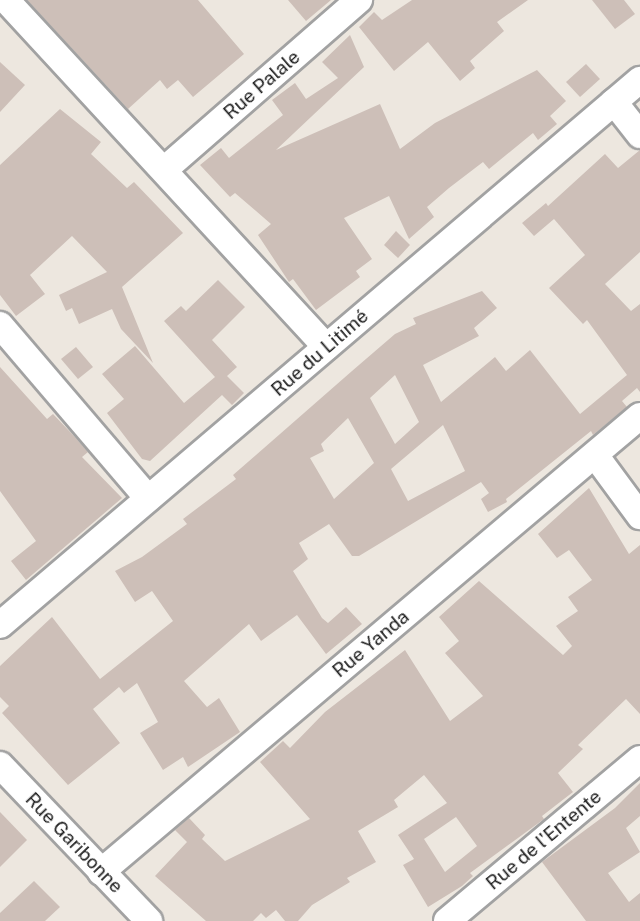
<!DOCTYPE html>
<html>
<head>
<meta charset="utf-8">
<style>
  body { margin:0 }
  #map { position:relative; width:640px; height:921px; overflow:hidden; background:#ede7df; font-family:"Public Sans",sans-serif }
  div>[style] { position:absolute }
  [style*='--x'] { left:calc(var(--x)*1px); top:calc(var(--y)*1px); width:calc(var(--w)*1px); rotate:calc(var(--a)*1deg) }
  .building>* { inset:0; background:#cdbfb8 }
  .roads { filter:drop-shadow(2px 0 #a2a2a2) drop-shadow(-2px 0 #a2a2a2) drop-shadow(0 2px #a2a2a2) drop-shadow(0 -2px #a2a2a2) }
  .street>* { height:26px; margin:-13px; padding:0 13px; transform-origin:13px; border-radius:13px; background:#fff }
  span { translate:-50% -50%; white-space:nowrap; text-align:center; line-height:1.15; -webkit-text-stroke:6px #fff; paint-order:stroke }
  .street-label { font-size:19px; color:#1b1b1b }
</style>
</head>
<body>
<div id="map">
  <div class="building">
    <div style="clip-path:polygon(27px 0,198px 0,244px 54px,193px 97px,178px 80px,167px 89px,160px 80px,128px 109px)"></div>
    <div style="clip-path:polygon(288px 0,331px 0,306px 21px)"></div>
    <div style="clip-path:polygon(412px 0,528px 0,497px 22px,504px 31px,470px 61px,475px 68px,460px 81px,428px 42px,394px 71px,359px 27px,374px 12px,382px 20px)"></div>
    <div style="clip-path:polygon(592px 0,624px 0,635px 14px,615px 29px)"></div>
    <div style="clip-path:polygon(350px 35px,364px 67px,276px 150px,380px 104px,400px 149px,435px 123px,537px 70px,566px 101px,550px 116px,557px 124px,538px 140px,533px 133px,489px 169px,483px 162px,449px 188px,427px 207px,434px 217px,409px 239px,389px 196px,344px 218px,372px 259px,356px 271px,360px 277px,316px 310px,293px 279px,289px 282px,258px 235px,271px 224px,235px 193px,230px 197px,200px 165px,221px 148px,229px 158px,283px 115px,272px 100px,295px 83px,306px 99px,338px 78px,322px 62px)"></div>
    <div style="clip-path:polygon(0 62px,25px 85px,0 112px)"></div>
    <div style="clip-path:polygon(586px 64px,600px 79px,580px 97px,566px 82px)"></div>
    <div style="clip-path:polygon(60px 109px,101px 142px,91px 154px,127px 188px,134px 182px,183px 233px,122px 287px,153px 363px,121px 329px,112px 309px,79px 324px,72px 308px,66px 311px,59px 295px,107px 272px,72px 236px,30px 275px,45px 294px,16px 316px,0 295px,0 165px)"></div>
    <div style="clip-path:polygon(evenodd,640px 150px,640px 252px,605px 284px,631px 311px,640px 304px,640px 392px,637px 388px,622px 401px,627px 407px,593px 435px,591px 431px,506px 499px,507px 502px,488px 512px,481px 499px,489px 493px,481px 482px,359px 556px,352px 556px,329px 524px,299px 543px,308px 559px,293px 571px,322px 618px,328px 623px,346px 607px,362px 624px,326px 654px,297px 615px,261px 641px,249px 624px,184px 681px,207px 707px,219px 698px,240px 732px,188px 767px,183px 757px,163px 770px,140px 733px,158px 722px,137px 683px,124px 693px,119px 687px,93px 709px,120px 743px,68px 785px,2px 713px,9px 706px,0 697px,0 666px,52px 617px,100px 679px,173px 621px,152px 591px,135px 602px,115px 571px,142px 557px,187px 524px,183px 519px,236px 479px,233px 475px,352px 371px,395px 334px,416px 324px,413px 318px,482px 291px,497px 308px,474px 328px,479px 336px,423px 365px,441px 402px,495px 357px,506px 371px,530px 350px,580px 414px,627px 375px,587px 320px,583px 324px,549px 288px,585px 255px,554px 219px,534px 236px,522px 223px,546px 203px,548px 206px,605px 154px,618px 168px,640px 150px,395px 375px,419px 422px,395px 444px,370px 398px,395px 375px,640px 150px,348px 418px,374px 463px,334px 499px,310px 458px,324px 451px,321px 444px,348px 418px,640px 150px,443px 425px,465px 471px,408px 501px,391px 469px,443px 425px)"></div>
    <div style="clip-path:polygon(396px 231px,410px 245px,398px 258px,384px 245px)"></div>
    <div style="clip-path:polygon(218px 280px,245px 307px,212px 340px,237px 367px,227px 376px,244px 393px,232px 405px,222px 395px,150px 461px,142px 459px,107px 413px,124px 399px,102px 374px,135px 346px,184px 403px,215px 377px,164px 321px,181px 306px,186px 311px)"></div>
    <div style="clip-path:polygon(76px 347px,93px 367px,78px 379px,61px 359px)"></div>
    <div style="clip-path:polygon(0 367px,47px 419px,53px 414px,73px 435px,88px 452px,82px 457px,122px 498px,26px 580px,11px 561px,36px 541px,0 491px)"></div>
    <div style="clip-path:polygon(evenodd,589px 488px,629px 554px,640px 545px,640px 714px,626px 699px,578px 745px,583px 749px,558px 773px,573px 792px,542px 816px,544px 819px,470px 873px,473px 876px,462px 886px,428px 907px,403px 865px,414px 859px,398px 835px,447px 803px,424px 775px,394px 800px,398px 807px,358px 831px,376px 862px,347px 878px,350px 882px,312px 905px,298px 921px,285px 921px,276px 910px,266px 918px,261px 913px,253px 921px,206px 921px,155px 876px,187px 842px,175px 830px,189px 818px,205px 835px,202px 839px,225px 861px,310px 819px,260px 762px,283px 741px,290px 748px,325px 712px,405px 650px,450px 721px,483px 696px,445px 653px,459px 641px,439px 617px,479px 581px,563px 655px,572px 646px,556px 626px,578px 611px,568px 597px,592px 580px,569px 550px,557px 558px,538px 534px,589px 488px,456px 817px,477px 846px,445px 872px,424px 839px,456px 817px)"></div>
    <div style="clip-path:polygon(640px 783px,640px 816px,626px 828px,640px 852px,608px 873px,629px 902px,640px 893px,640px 921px,586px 921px,542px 862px,615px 808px)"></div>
    <div style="clip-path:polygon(0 812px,27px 840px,0 867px)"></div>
    <div style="clip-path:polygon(34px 881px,60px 907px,45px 921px,0 921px,0 913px)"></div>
  </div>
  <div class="roads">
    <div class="street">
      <div style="--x:6;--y:0;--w:472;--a:47.3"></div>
      <div style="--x:614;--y:102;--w:42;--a:51.8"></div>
      <div style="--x:164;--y:170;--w:259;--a:-41.1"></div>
      <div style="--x:0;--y:325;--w:228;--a:49.5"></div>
      <div style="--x:595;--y:455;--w:76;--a:53.6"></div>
      <div style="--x:0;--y:625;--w:841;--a:-40.42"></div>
      <div style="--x:0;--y:765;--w:216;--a:46.3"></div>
      <div style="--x:101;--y:872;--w:706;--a:-40.23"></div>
      <div style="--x:447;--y:921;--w:252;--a:-40"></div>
    </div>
  </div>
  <div class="street-label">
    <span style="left:262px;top:85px;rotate:-41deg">Rue Palale</span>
    <span style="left:320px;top:353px;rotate:-41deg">Rue du Litimé</span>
    <span style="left:371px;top:644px;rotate:-40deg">Rue Yanda</span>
    <span style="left:544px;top:840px;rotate:-40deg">Rue de l'Entente</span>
    <span style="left:74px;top:843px;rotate:46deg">Rue Garibonne</span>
  </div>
</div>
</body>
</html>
